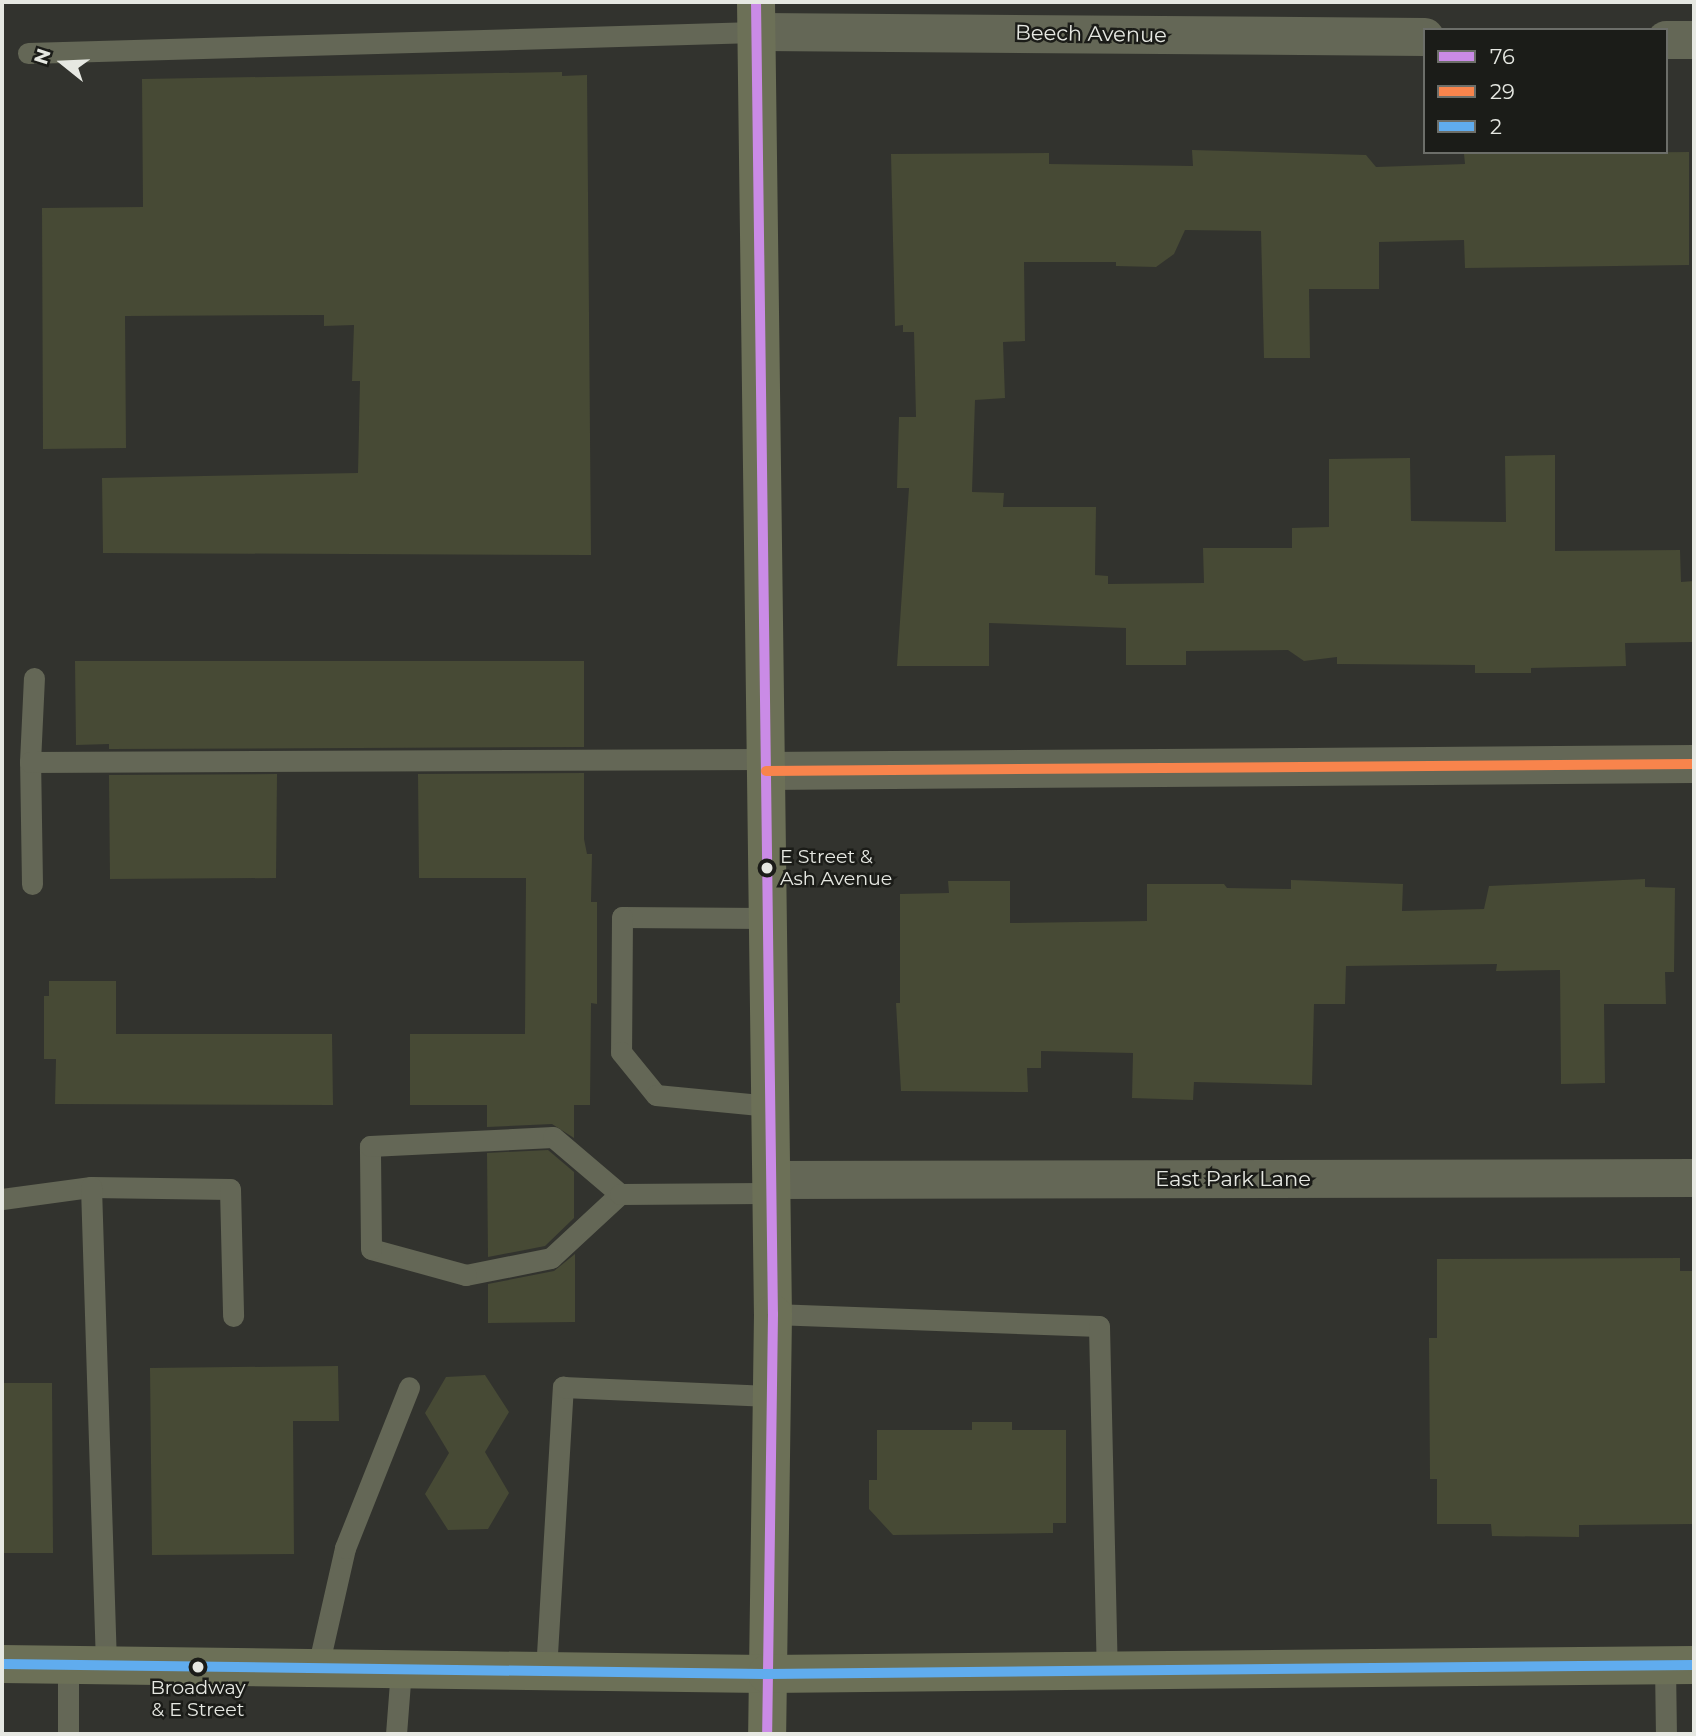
<!DOCTYPE html>
<html>
<head>
<meta charset="utf-8">
<style>
  body { margin:0 }
  #map { position:relative; width:1696px; height:1736px; overflow:hidden; background:#32332e; font-family:Montserrat,sans-serif }
  div>[style] { position:absolute }
  [style*='--x'] { left:calc(var(--x)*1px); top:calc(var(--y)*1px); width:calc(var(--w)*1px); rotate:calc(var(--a)*1deg) }
  .building>* { inset:0; background:#474a35 }
  .lane>* { height:21px; margin:-10.5px; padding:0 10.5px; transform-origin:10.5px; border-radius:10.5px; background:#646756 }
  .street>* { height:38px; margin:-19px; padding:0 19px; transform-origin:19px; border-radius:19px; background:#646756 }
  .primary>* { height:38px; margin:-19px; padding:0 19px; transform-origin:19px; border-radius:19px; background:#6c7057 }
  .bus-1>* { height:10px; margin:-5px; padding:0 5px; transform-origin:5px; border-radius:5px; background:#ca8be6 }
  .bus-2>* { height:10px; margin:-5px; padding:0 5px; transform-origin:5px; border-radius:5px; background:#f8844c }
  .bus-3>* { height:10px; margin:-5px; padding:0 5px; transform-origin:5px; border-radius:5px; background:#60acee }
  .dots>* { width:19px; height:19px; translate:-50% -50%; box-sizing:border-box; border:4px solid #1b1c18; border-radius:50% }
  span { translate:-50% -50%; white-space:nowrap; text-align:center; line-height:1.15; -webkit-text-stroke:5px #1b1c18; paint-order:stroke }
  .bus-label { font-size:19px; color:#e6e8e2 }
  .left { translate:0 -50%; text-align:left }
  .street-label { font-size:21px; color:#e6e8e2 }
  .frame { position:absolute; inset:0; border:4px solid #e6e8e2; pointer-events:none }
  .legend { position:absolute; left:1423px; top:28px; width:245px; height:126px; box-sizing:border-box; background:#1b1c18; border:2px solid #6c6e69; margin:0; padding:9px 12px; list-style:none; font-size:21px; color:#e6e8e2 }
  .legend li { display:flex; align-items:center; gap:14px; height:35px }
  .legend b { width:35px; border:2px solid #6c6e69 }
  .north { position:absolute; left:28px; top:28px; width:70px; height:70px; -webkit-text-stroke:5px #1b1c18; paint-order:stroke; rotate:288deg; font-size:19px; font-weight:700; line-height:28px; text-align:center; color:#e6e8e2 }
  .north::after { content:''; display:block; margin:auto; width:24px; height:32px; background:#e6e8e2; clip-path:polygon(50% 0,100% 100%,50% 72%,0 100%) }
</style>
</head>
<body>
<div id="map">
  <div class="building">
    <div style="clip-path:polygon(562px 72px,562px 76px,587px 75px,591px 555px,103px 553px,102px 478px,358px 473px,360px 381px,352px 381px,354px 325px,324px 326px,324px 315px,125px 316px,126px 448px,43px 449px,42px 208px,143px 207px,142px 79px)"></div>
    <div style="clip-path:polygon(1192px 150px,1366px 155px,1376px 167px,1465px 164px,1464px 154px,1689px 152px,1689px 265px,1465px 268px,1464px 240px,1379px 242px,1379px 289px,1309px 289px,1310px 358px,1264px 358px,1261px 231px,1185px 230px,1174px 254px,1156px 267px,1116px 266px,1116px 262px,1024px 262px,1025px 341px,1003px 342px,1005px 398px,975px 400px,972px 492px,1004px 493px,1003px 507px,1096px 507px,1095px 575px,1108px 576px,1108px 584px,1204px 583px,1203px 548px,1292px 548px,1292px 528px,1329px 527px,1329px 459px,1410px 458px,1411px 521px,1506px 522px,1505px 456px,1555px 455px,1555px 551px,1680px 550px,1681px 582px,1694px 581px,1694px 642px,1625px 643px,1626px 666px,1531px 668px,1531px 673px,1475px 673px,1475px 665px,1337px 664px,1337px 657px,1304px 661px,1288px 650px,1186px 651px,1186px 665px,1126px 665px,1126px 628px,989px 623px,989px 666px,897px 666px,909px 488px,897px 488px,899px 417px,916px 417px,914px 332px,903px 332px,903px 325px,895px 326px,891px 154px,1049px 153px,1049px 164px,1193px 166px)"></div>
    <div style="clip-path:polygon(75px 661px,584px 661px,584px 747px,109px 749px,109px 744px,76px 745px)"></div>
    <div style="clip-path:polygon(584px 773px,584px 839px,587px 854px,592px 854px,591px 902px,597px 902px,597px 1004px,591px 1003px,590px 1105px,574px 1105px,574px 1138px,552px 1124px,487px 1127px,487px 1105px,410px 1105px,410px 1034px,525px 1034px,526px 878px,419px 878px,418px 774px)"></div>
    <div style="clip-path:polygon(277px 774px,276px 878px,110px 879px,109px 775px)"></div>
    <div style="clip-path:polygon(1645px 879px,1645px 887px,1675px 888px,1674px 972px,1665px 972px,1666px 1004px,1604px 1004px,1605px 1083px,1561px 1084px,1560px 970px,1496px 971px,1497px 964px,1346px 966px,1345px 1004px,1314px 1004px,1312px 1085px,1194px 1082px,1193px 1100px,1132px 1098px,1133px 1053px,1041px 1051px,1041px 1068px,1027px 1068px,1028px 1092px,901px 1091px,896px 1003px,900px 1003px,900px 894px,949px 893px,948px 881px,1010px 881px,1010px 923px,1147px 921px,1147px 884px,1224px 884px,1227px 888px,1291px 889px,1291px 880px,1403px 884px,1402px 911px,1484px 909px,1489px 886px)"></div>
    <div style="clip-path:polygon(49px 981px,116px 981px,116px 1034px,332px 1034px,333px 1105px,55px 1104px,56px 1059px,44px 1059px,44px 996px,49px 996px)"></div>
    <div style="clip-path:polygon(548px 1150px,574px 1172px,574px 1218px,545px 1246px,488px 1257px,487px 1153px)"></div>
    <div style="clip-path:polygon(575px 1254px,575px 1322px,488px 1323px,488px 1284px,554px 1271px)"></div>
    <div style="clip-path:polygon(1680px 1258px,1680px 1271px,1694px 1271px,1694px 1524px,1579px 1525px,1579px 1537px,1492px 1536px,1491px 1524px,1437px 1524px,1437px 1479px,1430px 1479px,1429px 1338px,1437px 1338px,1437px 1259px)"></div>
    <div style="clip-path:polygon(338px 1366px,339px 1421px,293px 1421px,294px 1554px,152px 1555px,150px 1368px)"></div>
    <div style="clip-path:polygon(485px 1375px,509px 1412px,485px 1452px,509px 1493px,488px 1529px,448px 1530px,425px 1494px,449px 1453px,425px 1413px,446px 1377px)"></div>
    <div style="clip-path:polygon(2px 1383px,52px 1383px,53px 1553px,2px 1553px)"></div>
    <div style="clip-path:polygon(972px 1422px,1012px 1422px,1012px 1430px,1066px 1430px,1066px 1523px,1053px 1523px,1053px 1533px,893px 1535px,869px 1509px,869px 1480px,877px 1480px,877px 1430px,972px 1430px)"></div>
  </div>
  <div class="lane">
    <div style="--x:28;--y:53;--w:728;--a:-1.65"></div>
    <div style="--x:30;--y:762;--w:84;--a:-87.3"></div>
    <div style="--x:32;--y:884;--w:122;--a:-90.9"></div>
    <div style="--x:30;--y:762;--w:736;--a:-0.23"></div>
    <div style="--x:768;--y:918;--w:146;--a:-179.6"></div>
    <div style="--x:622;--y:917;--w:135;--a:90.4"></div>
    <div style="--x:621;--y:1052;--w:55;--a:50.9"></div>
    <div style="--x:656;--y:1095;--w:115;--a:5.5"></div>
    <div style="--x:91;--y:1187;--w:139;--a:0.8"></div>
    <div style="--x:230;--y:1189;--w:127;--a:88.6"></div>
    <div style="--x:620;--y:1194;--w:94;--a:137.2"></div>
    <div style="--x:551;--y:1258;--w:87;--a:168.7"></div>
    <div style="--x:466;--y:1275;--w:98;--a:-164.7"></div>
    <div style="--x:371;--y:1249;--w:103;--a:-90.6"></div>
    <div style="--x:370;--y:1146;--w:183;--a:-2.8"></div>
    <div style="--x:553;--y:1137;--w:88;--a:40.4"></div>
    <div style="--x:620;--y:1194;--w:152;--a:-0.4"></div>
    <div style="--x:2;--y:1199;--w:90;--a:-7.7"></div>
    <div style="--x:91;--y:1187;--w:477;--a:88.2"></div>
    <div style="--x:773;--y:1314;--w:326;--a:2.1"></div>
    <div style="--x:1099;--y:1326;--w:345;--a:88.7"></div>
    <div style="--x:1665;--y:1665;--w:69;--a:89.2"></div>
    <div style="--x:318;--y:1667;--w:122;--a:-77.2"></div>
    <div style="--x:345;--y:1548;--w:173;--a:-68.3"></div>
    <div style="--x:546;--y:1671;--w:285;--a:-86.6"></div>
    <div style="--x:563;--y:1387;--w:209;--a:2.5"></div>
    <div style="--x:68;--y:1734;--w:71;--a:-90"></div>
    <div style="--x:396;--y:1734;--w:65;--a:-85.6"></div>
  </div>
  <div class="street">
    <div style="--x:756;--y:32;--w:669;--a:0.43"></div>
    <div style="--x:1666;--y:40;--w:28;--a:0"></div>
    <div style="--x:766;--y:771;--w:928;--a:-0.43"></div>
    <div style="--x:772;--y:1180;--w:922;--a:-0.12"></div>
  </div>
  <div class="primary">
    <div style="--x:756;--y:2;--w:1312;--a:89.26"></div>
    <div style="--x:773;--y:1314;--w:420;--a:90.8"></div>
    <div style="--x:2;--y:1664;--w:765;--a:0.75"></div>
    <div style="--x:767;--y:1674;--w:927;--a:-0.56"></div>
  </div>
  <div class="bus-1">
    <div style="--x:756;--y:2;--w:1312;--a:89.26"></div>
    <div style="--x:773;--y:1314;--w:420;--a:90.8"></div>
  </div>
  <div class="bus-2">
    <div style="--x:766;--y:771;--w:928;--a:-0.43"></div>
  </div>
  <div class="bus-3">
    <div style="--x:2;--y:1664;--w:765;--a:0.75"></div>
    <div style="--x:767;--y:1674;--w:927;--a:-0.56"></div>
  </div>
  <div class="dots">
    <div style="left:767px;top:868px;background:#e6e8e2"></div>
    <div style="left:198px;top:1667px;background:#e6e8e2"></div>
  </div>
  <div class="bus-label">
    <span class="left" style="left:780px;top:868px">E Street &amp;<br>Ash Avenue</span>
    <span style="left:198px;top:1699px">Broadway<br>&amp; E Street</span>
  </div>
  <div class="street-label">
    <span style="left:1091px;top:34px;rotate:1deg">Beech Avenue</span>
    <span style="left:1233px;top:1179px">East Park Lane</span>
  </div>
  <div class="frame"></div>
  <ul class="legend">
  <li><b style="height:9px;background:#ca8be6"></b>76</li>
  <li><b style="height:9px;background:#f8844c"></b>29</li>
  <li><b style="height:9px;background:#60acee"></b>2</li>
  </ul>
  <div class="north">N</div>
</div>
</body>
</html>
